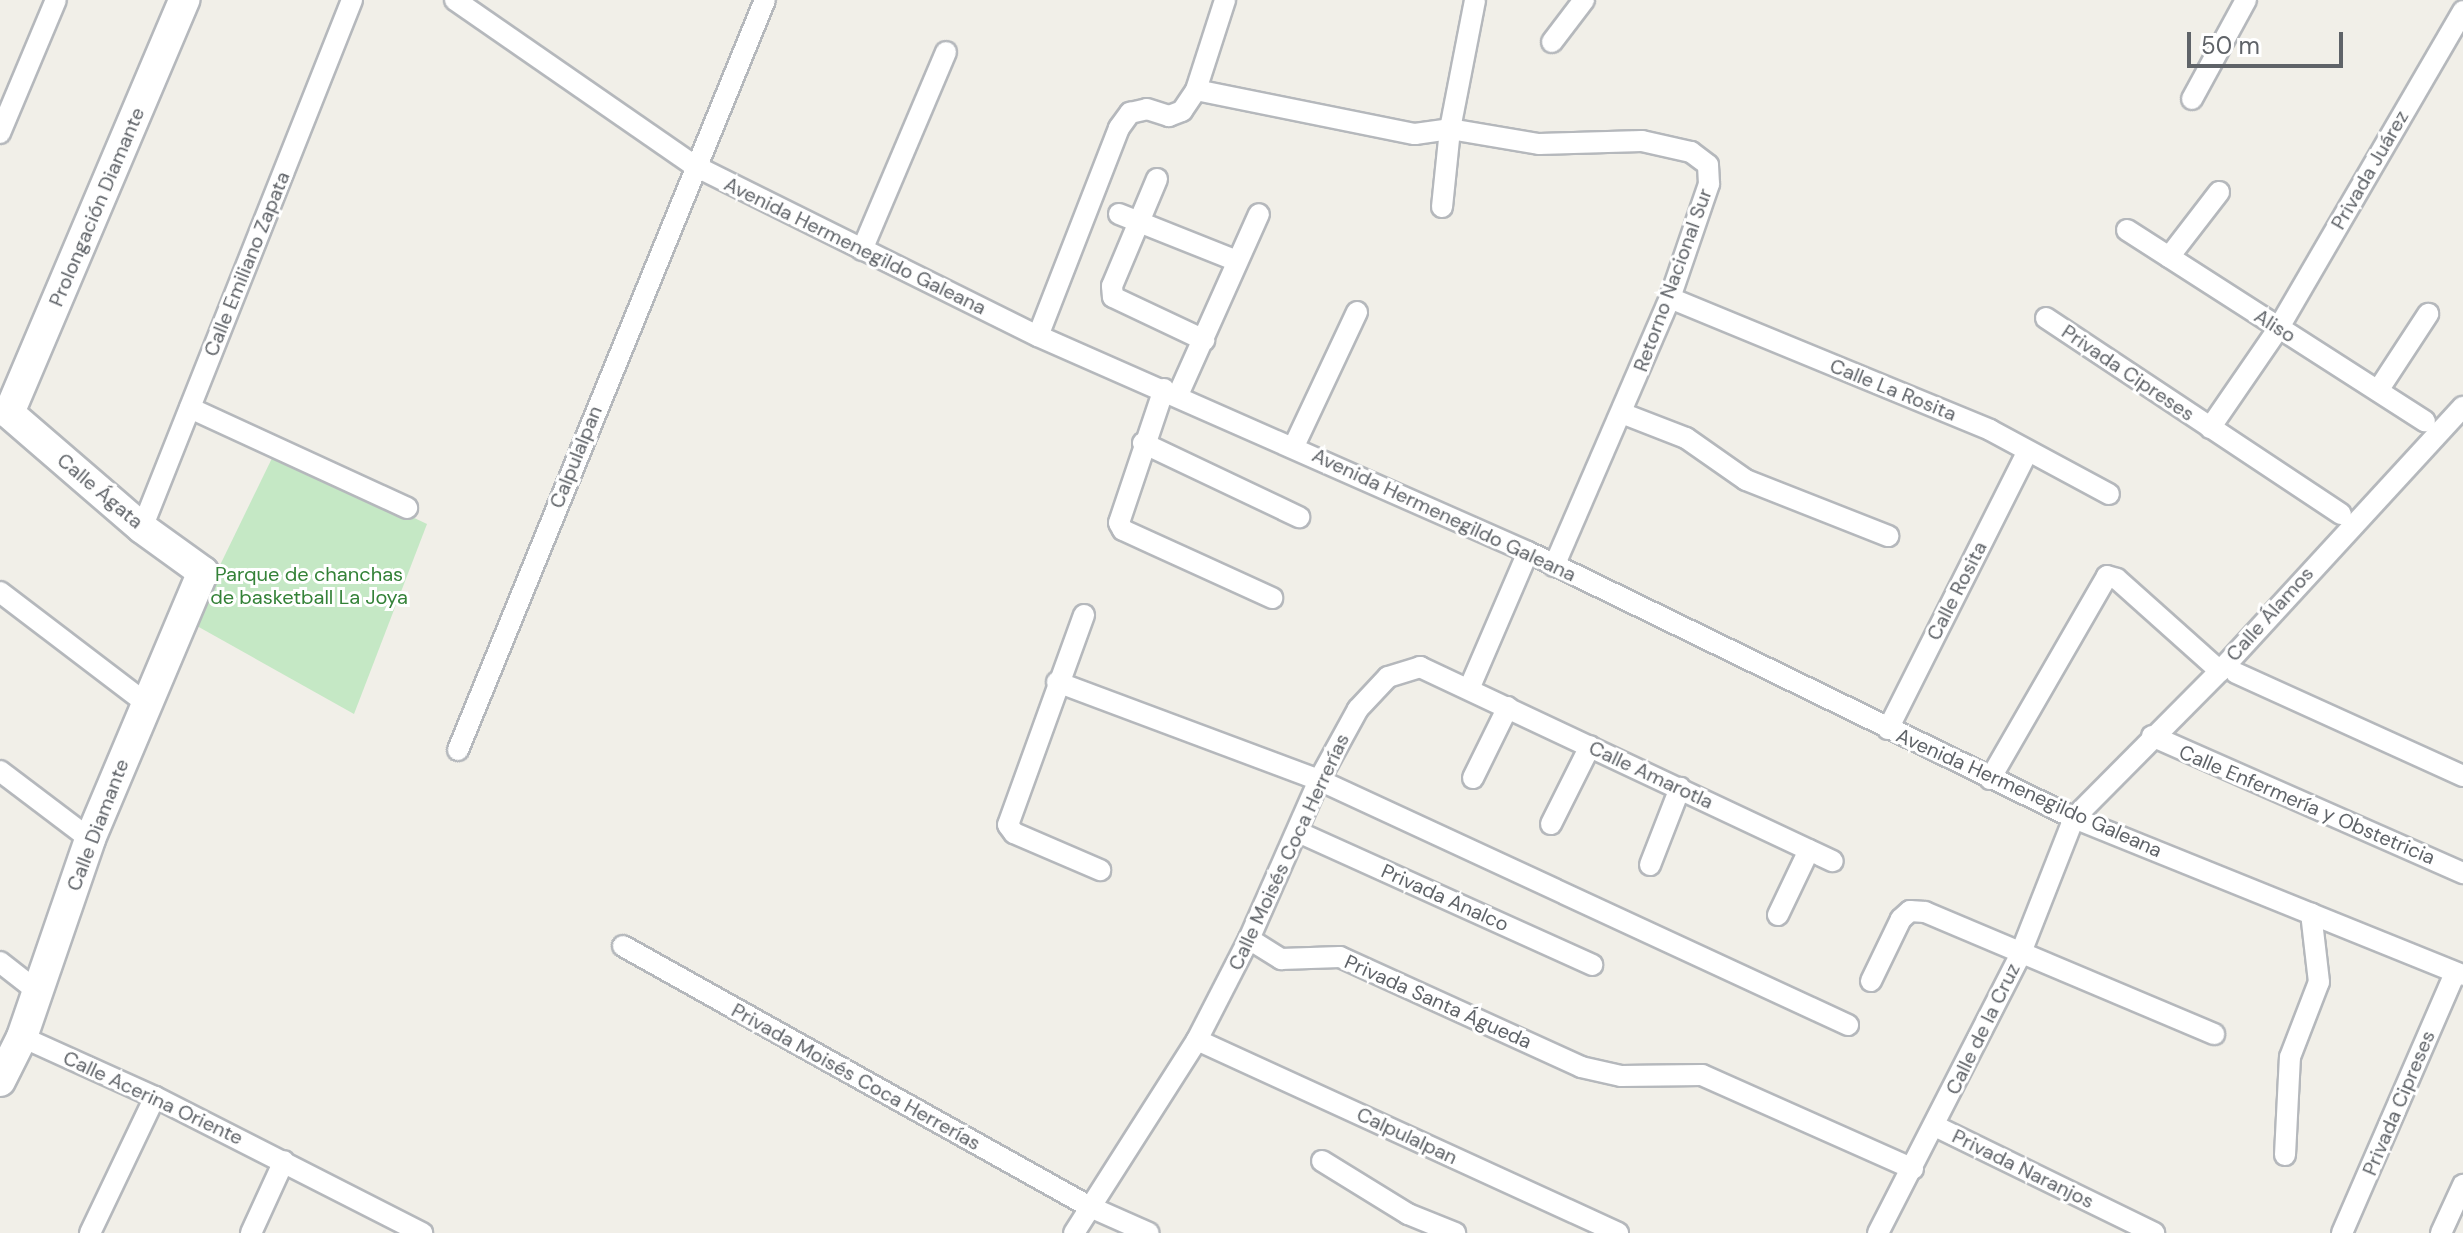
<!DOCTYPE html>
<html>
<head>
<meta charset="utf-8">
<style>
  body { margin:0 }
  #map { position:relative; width:2463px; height:1233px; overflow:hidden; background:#f1efe8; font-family:"DM Sans",sans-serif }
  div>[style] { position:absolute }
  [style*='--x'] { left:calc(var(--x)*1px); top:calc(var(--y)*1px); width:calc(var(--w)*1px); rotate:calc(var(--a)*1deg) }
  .green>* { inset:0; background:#c5e8c5 }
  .roads { filter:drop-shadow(2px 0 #b5b8bc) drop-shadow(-2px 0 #b5b8bc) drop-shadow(0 2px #b5b8bc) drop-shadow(0 -2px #b5b8bc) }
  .street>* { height:20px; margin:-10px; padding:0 10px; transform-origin:10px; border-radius:10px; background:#fff }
  .secondary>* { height:30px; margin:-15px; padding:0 15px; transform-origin:15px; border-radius:15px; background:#fff }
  span { translate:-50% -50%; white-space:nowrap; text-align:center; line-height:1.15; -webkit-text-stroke:6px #fff; paint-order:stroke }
  .street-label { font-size:20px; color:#5f6368 }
  .park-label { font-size:20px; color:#348238 }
  .scale { position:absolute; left:2187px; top:32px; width:156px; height:36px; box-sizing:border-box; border:4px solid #5f6368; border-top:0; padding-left:10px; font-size:24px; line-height:28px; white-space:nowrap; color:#5f6368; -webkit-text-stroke:6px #fff; paint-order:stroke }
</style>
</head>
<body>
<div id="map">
  <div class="green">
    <div style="clip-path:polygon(275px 452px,427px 524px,354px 714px,197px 626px,206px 594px)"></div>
  </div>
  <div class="roads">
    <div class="street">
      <div style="--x:455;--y:0;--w:290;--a:34.7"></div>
      <div style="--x:693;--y:165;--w:385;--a:26.4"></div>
      <div style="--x:1038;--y:336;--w:535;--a:23.79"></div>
      <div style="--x:1528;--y:552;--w:607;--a:25.97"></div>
      <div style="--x:2074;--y:818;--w:419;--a:22"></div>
      <div style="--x:1552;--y:42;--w:53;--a:-52.7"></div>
      <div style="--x:1196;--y:90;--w:223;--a:11.4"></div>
      <div style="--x:1415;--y:134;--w:35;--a:-8"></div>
      <div style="--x:1450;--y:129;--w:90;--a:9.6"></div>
      <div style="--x:1539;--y:144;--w:103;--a:-1.7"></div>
      <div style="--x:1642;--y:141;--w:50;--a:12.7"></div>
      <div style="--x:1691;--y:152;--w:21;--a:37"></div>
      <div style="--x:1708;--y:165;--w:19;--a:87"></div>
      <div style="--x:1709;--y:184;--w:120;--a:108.9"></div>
      <div style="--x:1670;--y:298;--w:292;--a:113.4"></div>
      <div style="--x:2192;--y:99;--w:113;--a:-61.4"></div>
      <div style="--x:0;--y:133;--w:144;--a:-67.2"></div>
      <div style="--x:1157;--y:179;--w:116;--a:112.8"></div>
      <div style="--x:1112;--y:286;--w:11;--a:85"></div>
      <div style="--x:1113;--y:297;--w:101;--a:25.3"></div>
      <div style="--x:1442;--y:207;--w:78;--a:-84.1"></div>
      <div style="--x:1450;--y:129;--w:131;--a:-79"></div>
      <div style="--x:1119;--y:214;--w:127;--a:21.7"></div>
      <div style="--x:2127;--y:230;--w:354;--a:32.7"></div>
      <div style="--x:862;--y:250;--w:215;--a:-67"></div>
      <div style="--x:2169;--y:257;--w:82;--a:-52.4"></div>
      <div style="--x:1670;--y:298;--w:346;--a:22.4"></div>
      <div style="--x:1990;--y:430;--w:135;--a:28.3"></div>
      <div style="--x:2046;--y:318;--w:354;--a:33.6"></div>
      <div style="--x:1038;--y:336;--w:223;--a:-68.7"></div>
      <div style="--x:1119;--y:128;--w:19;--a:-54"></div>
      <div style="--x:1130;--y:113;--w:17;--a:-13"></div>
      <div style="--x:1147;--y:109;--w:23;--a:18"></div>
      <div style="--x:1169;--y:116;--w:14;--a:-21"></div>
      <div style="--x:1182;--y:111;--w:25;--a:-56"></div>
      <div style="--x:1196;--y:90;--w:95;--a:-72.1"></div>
      <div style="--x:1164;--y:389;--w:141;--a:108.6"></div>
      <div style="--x:1119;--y:523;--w:8;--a:60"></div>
      <div style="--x:1123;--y:530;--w:164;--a:24.5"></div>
      <div style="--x:2379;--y:389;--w:90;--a:-56.8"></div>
      <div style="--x:1178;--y:395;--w:198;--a:-65.9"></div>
      <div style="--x:190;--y:408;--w:239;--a:24.7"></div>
      <div style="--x:1624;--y:414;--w:66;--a:21.2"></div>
      <div style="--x:1686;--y:438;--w:73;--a:35"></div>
      <div style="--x:1746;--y:480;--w:153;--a:21.5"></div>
      <div style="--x:2210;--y:428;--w:120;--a:-55.5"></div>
      <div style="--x:2278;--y:329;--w:368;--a:-59.8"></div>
      <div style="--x:1143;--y:443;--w:173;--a:25.4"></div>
      <div style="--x:1294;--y:446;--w:148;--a:-64.8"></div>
      <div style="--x:142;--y:528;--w:568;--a:-68.31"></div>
      <div style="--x:0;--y:592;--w:185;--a:37.3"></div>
      <div style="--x:1084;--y:615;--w:223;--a:109.9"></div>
      <div style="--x:1008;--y:825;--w:10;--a:53"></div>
      <div style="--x:1014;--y:833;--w:94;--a:23.3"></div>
      <div style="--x:2236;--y:673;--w:249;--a:24.4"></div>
      <div style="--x:1057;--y:682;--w:280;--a:20.5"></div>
      <div style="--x:1319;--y:780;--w:583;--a:24.85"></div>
      <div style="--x:1469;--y:689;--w:149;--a:-66.7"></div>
      <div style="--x:1888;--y:729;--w:309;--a:-63.3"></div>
      <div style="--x:2152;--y:736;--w:340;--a:23.8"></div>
      <div style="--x:458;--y:750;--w:810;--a:-67.74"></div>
      <div style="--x:0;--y:771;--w:113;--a:37.1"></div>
      <div style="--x:1473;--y:778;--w:79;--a:-63.8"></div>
      <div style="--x:1990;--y:779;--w:234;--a:-60"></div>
      <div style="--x:2107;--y:576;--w:10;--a:17"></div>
      <div style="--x:2117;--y:579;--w:138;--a:41.8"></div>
      <div style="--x:1551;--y:824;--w:87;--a:-63.4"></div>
      <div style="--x:1298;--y:832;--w:323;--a:24.3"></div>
      <div style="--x:1650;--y:865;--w:83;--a:-68.7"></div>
      <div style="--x:1778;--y:915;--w:72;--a:-64.5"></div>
      <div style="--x:1249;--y:939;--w:38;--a:32"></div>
      <div style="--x:1281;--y:959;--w:59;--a:-1.9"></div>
      <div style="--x:1340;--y:957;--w:265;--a:24.5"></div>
      <div style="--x:1581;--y:1067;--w:41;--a:12.7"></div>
      <div style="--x:1621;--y:1076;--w:81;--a:-0.7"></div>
      <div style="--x:1702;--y:1075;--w:231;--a:24"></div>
      <div style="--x:623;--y:946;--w:535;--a:29.2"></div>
      <div style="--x:1090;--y:1207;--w:64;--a:23.8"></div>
      <div style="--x:0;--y:962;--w:47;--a:38.1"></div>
      <div style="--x:1871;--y:981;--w:69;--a:-64.2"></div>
      <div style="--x:1901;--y:919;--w:12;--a:-42"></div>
      <div style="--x:1910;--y:911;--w:15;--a:4"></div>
      <div style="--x:1925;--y:912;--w:314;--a:22.9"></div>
      <div style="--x:22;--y:1037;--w:146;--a:24.3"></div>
      <div style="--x:155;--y:1097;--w:300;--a:27"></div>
      <div style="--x:1197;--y:1040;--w:463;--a:24.6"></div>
      <div style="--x:1935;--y:1126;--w:244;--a:26"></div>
      <div style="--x:2285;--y:1155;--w:98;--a:-87.1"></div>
      <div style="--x:2290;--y:1057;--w:80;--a:-68.9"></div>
      <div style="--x:2319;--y:982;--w:69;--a:-96.6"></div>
      <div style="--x:1322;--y:1161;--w:101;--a:31.6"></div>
      <div style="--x:1408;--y:1214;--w:51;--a:22"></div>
      <div style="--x:90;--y:1233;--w:151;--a:-64.5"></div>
      <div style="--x:251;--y:1233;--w:79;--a:-65.4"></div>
      <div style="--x:1074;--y:1233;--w:229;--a:-57.5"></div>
      <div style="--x:1197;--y:1040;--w:114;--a:-62.8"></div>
      <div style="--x:1249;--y:939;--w:174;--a:-66.2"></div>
      <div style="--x:1319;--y:780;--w:81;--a:-61.2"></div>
      <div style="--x:1358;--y:709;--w:44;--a:-46.8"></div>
      <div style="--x:1388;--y:677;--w:34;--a:-17"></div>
      <div style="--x:1420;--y:667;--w:456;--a:25.2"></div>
      <div style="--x:1878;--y:1233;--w:312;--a:-62.9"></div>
      <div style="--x:2020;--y:955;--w:147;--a:-68.5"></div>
      <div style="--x:2074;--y:818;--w:207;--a:-45.2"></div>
      <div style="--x:2220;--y:671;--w:359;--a:-47.4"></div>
      <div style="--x:2342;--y:1233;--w:283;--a:-66.5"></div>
      <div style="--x:2441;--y:1233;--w:53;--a:-65.4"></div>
    </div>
    <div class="secondary">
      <div style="--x:0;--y:1081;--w:49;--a:-63.4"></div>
      <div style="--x:22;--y:1037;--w:209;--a:-71"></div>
      <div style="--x:90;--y:839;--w:290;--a:-67.1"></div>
      <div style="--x:203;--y:572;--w:75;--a:-144.2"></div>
      <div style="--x:142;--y:528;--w:176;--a:-139.2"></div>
      <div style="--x:9;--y:413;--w:449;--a:-67"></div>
    </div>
  </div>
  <div class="street-label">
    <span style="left:2370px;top:170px;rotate:-60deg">Privada Juárez</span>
    <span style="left:97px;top:207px;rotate:-67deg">Prolongación Diamante</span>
    <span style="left:855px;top:246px;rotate:26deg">Avenida Hermenegildo Galeana</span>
    <span style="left:247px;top:264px;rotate:-68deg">Calle Emiliano Zapata</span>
    <span style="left:1673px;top:280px;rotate:-70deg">Retorno Nacional Sur</span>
    <span style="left:2275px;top:326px;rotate:32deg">Aliso</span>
    <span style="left:2128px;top:373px;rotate:34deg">Privada Cipreses</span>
    <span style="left:1893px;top:390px;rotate:22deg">Calle La Rosita</span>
    <span style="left:576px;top:457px;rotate:-68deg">Calpulalpan</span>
    <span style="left:100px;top:491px;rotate:40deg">Calle Ágata</span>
    <span style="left:1444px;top:515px;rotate:25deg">Avenida Hermenegildo Galeana</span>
    <span style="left:1957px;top:591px;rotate:-63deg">Calle Rosita</span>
    <span style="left:2270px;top:614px;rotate:-48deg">Calle Álamos</span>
    <span style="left:1651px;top:775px;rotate:25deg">Calle Amarotla</span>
    <span style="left:2029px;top:793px;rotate:24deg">Avenida Hermenegildo Galeana</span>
    <span style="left:2307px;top:805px;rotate:23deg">Calle Enfermería y Obstetricia</span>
    <span style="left:98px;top:825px;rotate:-69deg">Calle Diamante</span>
    <span style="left:1289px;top:852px;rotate:-65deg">Calle Moisés Coca Herrerías</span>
    <span style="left:1445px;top:898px;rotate:24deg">Privada Analco</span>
    <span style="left:1438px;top:1002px;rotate:24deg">Privada Santa Águeda</span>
    <span style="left:1983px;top:1029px;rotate:-64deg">Calle de la Cruz</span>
    <span style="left:856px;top:1077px;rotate:29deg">Privada Moisés Coca Herrerías</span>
    <span style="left:153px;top:1098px;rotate:25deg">Calle Acerina Oriente</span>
    <span style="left:2399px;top:1103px;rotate:-67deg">Privada Cipreses</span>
    <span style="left:1407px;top:1136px;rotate:25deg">Calpulalpan</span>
    <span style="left:2023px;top:1169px;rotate:26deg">Privada Naranjos</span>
  </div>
  <div class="park-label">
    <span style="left:309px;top:586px">Parque de chanchas<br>de basketball La Joya</span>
  </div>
  <div class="scale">50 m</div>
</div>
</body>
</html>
